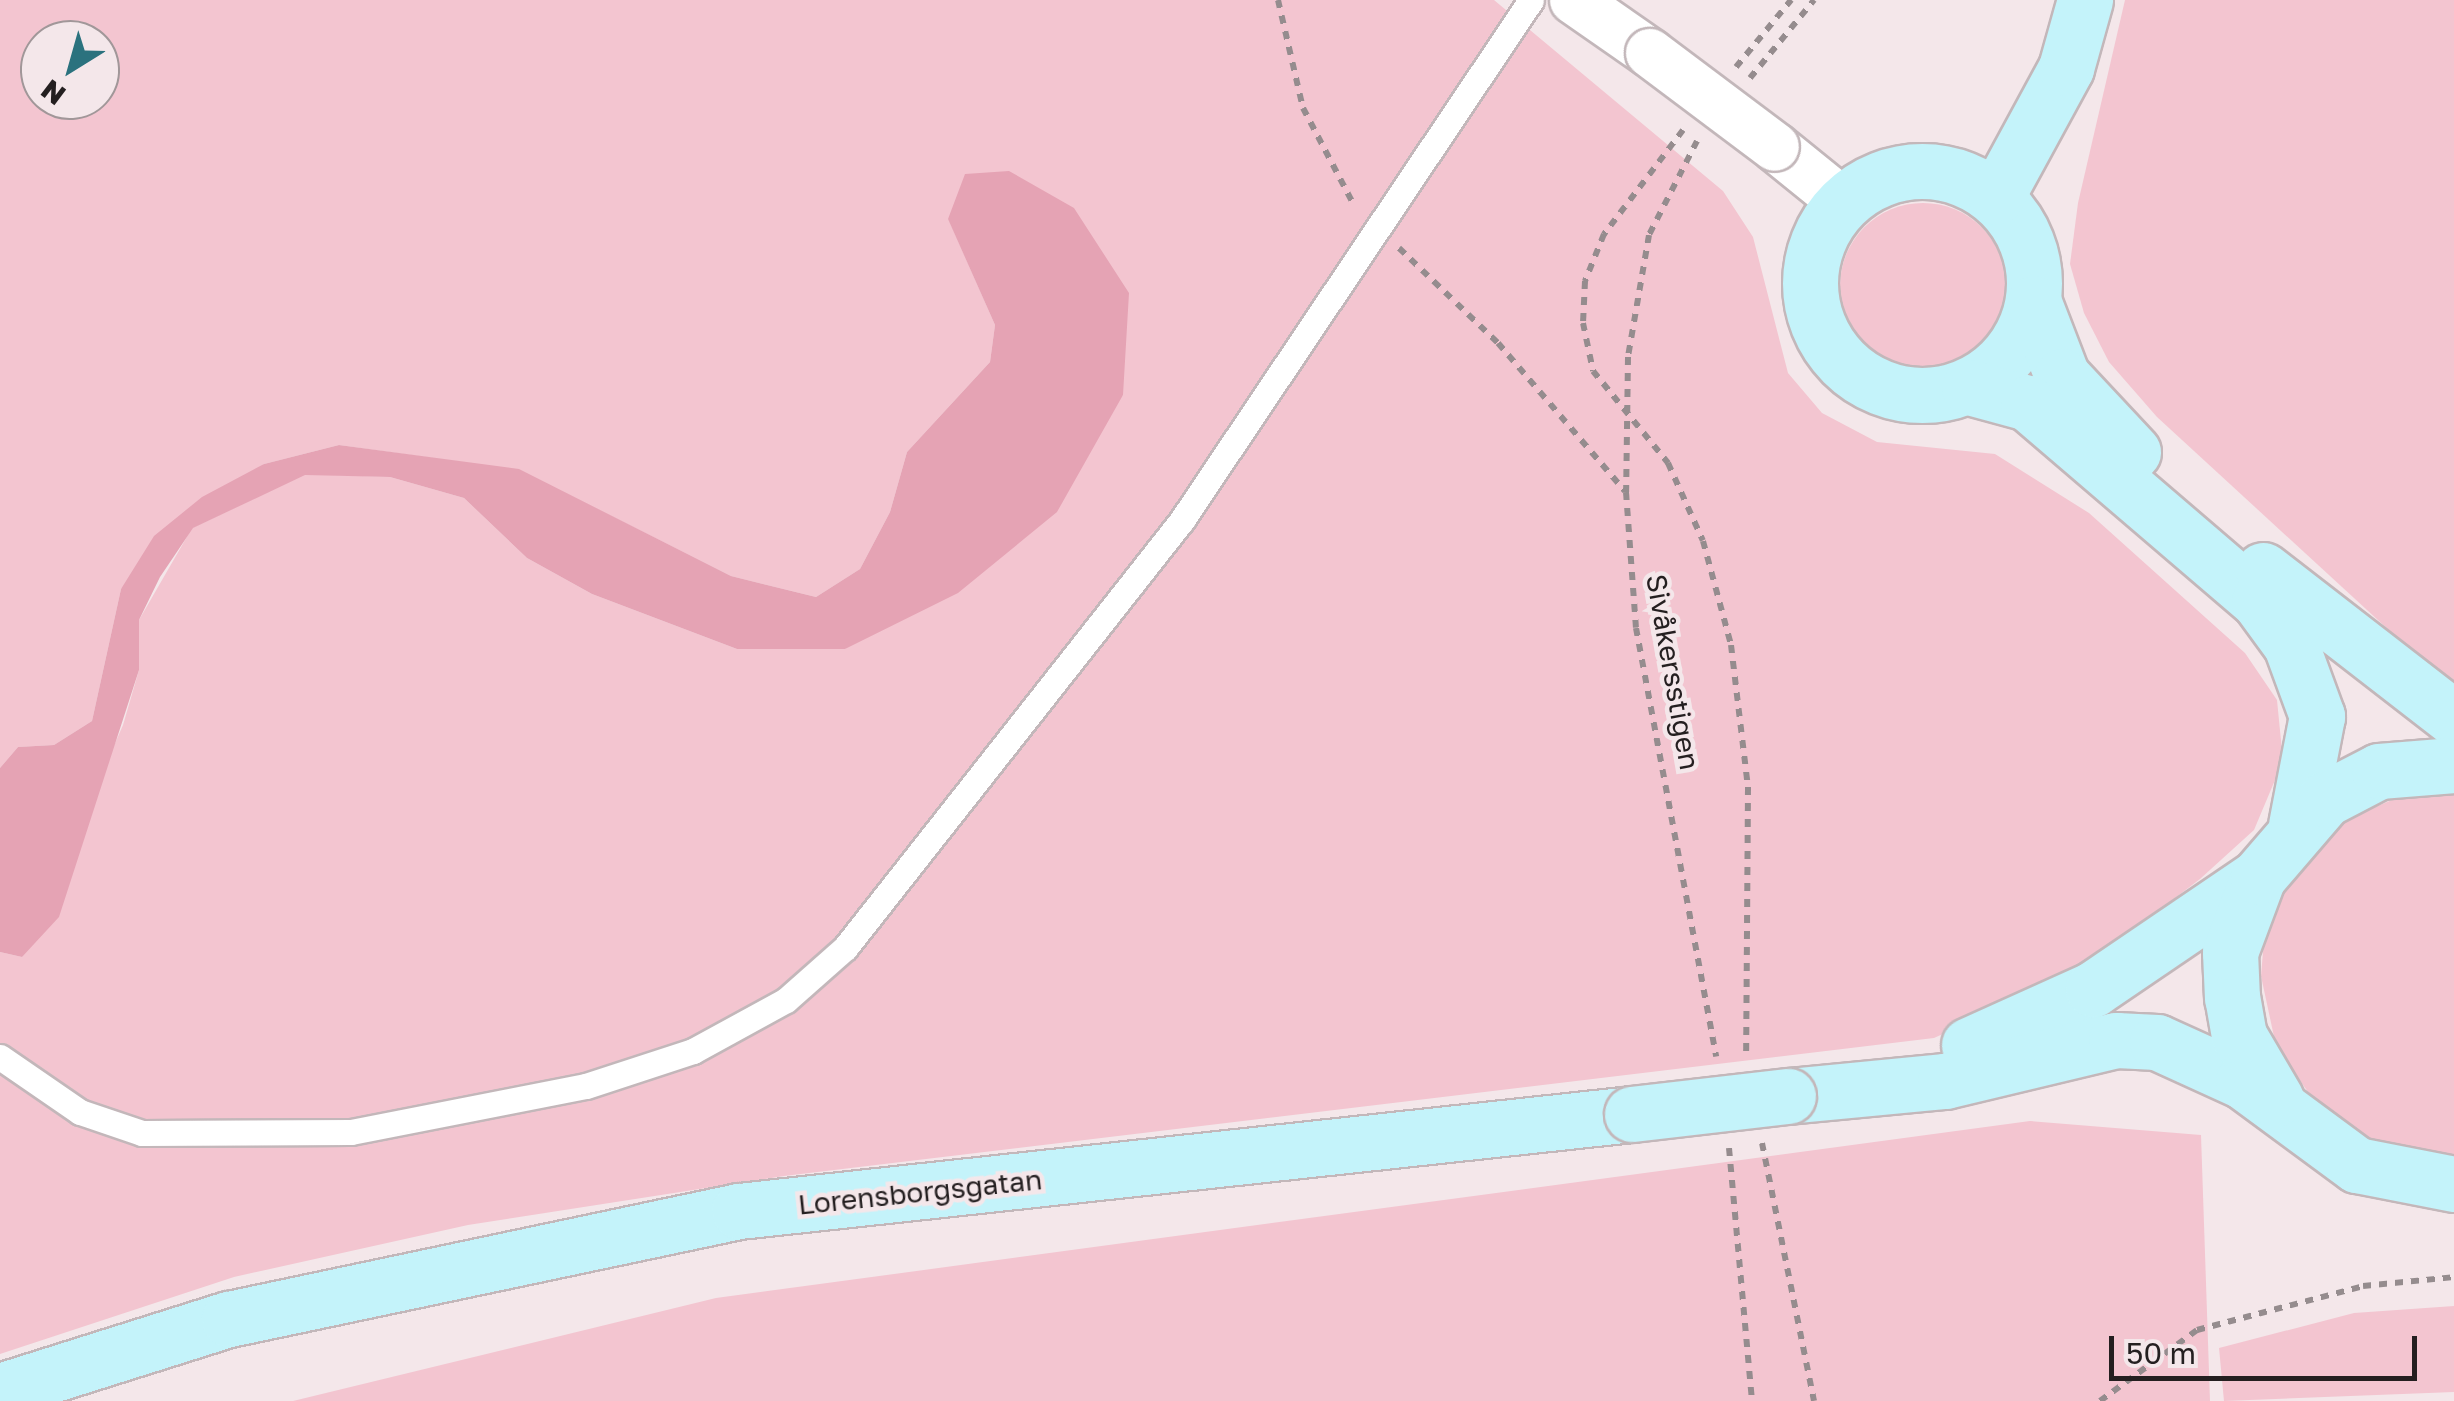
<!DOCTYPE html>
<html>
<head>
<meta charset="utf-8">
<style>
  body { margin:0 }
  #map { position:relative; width:2454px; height:1401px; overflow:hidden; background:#f4e7ea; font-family:"Golos Text",sans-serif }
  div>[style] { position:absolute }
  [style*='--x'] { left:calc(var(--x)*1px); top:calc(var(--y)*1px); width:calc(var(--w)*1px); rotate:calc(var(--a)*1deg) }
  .green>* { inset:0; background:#f3c5d0 }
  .round { border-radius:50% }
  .water>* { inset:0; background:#e5a3b4 }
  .path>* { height:6px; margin-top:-3px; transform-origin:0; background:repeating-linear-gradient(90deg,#958c8e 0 8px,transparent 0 16px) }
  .roads { filter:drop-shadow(2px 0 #c3b7ba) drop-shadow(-2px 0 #c3b7ba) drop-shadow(0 2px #c3b7ba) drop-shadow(0 -2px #c3b7ba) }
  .lane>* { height:25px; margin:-12.5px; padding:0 12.5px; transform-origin:12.5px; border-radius:12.5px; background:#fff }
  .street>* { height:48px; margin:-24px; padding:0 24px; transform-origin:24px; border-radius:24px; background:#fff }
  .secondary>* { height:55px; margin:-27.5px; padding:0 27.5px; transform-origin:27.5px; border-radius:27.5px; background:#c4f3fa }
  .secondary>.ring { margin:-27.5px; padding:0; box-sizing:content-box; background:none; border:55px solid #c4f3fa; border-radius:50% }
  .bridges { filter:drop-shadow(2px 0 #c3b7ba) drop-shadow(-2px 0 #c3b7ba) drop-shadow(0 2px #c3b7ba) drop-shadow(0 -2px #c3b7ba) }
  .street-bridge>* { height:48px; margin:-24px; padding:0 24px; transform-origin:24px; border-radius:24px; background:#fff }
  .secondary-bridge>* { height:55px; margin:-27.5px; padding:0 27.5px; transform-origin:27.5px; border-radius:27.5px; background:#c4f3fa }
  span { translate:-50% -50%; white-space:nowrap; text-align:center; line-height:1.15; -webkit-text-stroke:9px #f4e7ea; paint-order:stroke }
  .street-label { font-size:28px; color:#241f20 }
  .north { position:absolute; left:20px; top:20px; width:100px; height:100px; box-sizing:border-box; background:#f4e7ea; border:2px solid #a19799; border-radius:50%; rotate:217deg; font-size:28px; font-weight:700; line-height:40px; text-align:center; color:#241f20 }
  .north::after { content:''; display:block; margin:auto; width:35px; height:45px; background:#2b727e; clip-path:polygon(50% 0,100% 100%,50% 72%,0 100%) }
  .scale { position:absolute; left:2109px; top:1336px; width:308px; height:45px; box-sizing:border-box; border:5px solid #241f20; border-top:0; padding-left:12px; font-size:30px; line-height:35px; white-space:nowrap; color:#241f20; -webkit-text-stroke:8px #f4e7ea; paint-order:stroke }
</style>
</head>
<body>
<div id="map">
  <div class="green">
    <div style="clip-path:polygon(evenodd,0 0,1494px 0,1723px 191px,1753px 237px,1788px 373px,1822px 413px,1877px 442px,1995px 454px,2089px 513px,2245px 653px,2277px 700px,2283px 761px,2254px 830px,2200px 879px,2074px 975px,1934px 1038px,784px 1176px,468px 1225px,234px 1277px,0 1354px,0 952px,22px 957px,123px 725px,139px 670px,139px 620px,192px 528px,305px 474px,390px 477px,464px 498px,527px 558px,592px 594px,737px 649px,845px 649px,1123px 395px,948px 218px,995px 325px,990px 362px,907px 452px,890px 512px,860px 569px,816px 597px,731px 576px,519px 470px,339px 445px,264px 464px,121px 589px,92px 721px,54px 745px,18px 747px,0 768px,0 0,40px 40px,100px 40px,100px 100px,40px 100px,40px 40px)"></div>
    <div style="clip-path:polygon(2125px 0,2454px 0,2454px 690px,2157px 417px,2109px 362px,2084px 313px,2070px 264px,2078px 203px)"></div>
    <div class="round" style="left:1840px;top:203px;width:166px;height:166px"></div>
    <div style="clip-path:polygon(2454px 791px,2454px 1156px,2448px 1157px,2377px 1144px,2317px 1105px,2276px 1046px,2261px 976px,2264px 940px,2290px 874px,2340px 822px,2406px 794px)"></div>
    <div style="clip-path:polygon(2030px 1121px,2201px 1135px,2210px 1401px,293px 1401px,716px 1298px)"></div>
    <div style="clip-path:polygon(2454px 1306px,2454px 1392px,2224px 1401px,2219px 1348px,2354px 1313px)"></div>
  </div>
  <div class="water">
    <div style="clip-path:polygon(1009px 171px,1074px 208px,1129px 293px,1123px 395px,1057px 512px,958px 593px,845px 649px,737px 649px,592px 594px,527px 558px,464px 498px,390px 477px,305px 475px,193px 528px,160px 577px,139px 620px,139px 670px,59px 917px,22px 957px,0 952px,0 768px,18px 747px,54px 745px,92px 721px,121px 589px,154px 536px,202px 497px,264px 464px,339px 445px,519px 469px,731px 576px,816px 597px,860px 569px,890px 512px,907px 452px,990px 362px,995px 325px,948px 219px,965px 174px)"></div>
  </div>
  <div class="path">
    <div style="--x:1278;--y:0;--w:111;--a:77"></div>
    <div style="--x:1303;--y:108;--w:110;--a:62.3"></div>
    <div style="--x:1736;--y:67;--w:87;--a:-50.6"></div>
    <div style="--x:1750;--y:78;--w:101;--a:-50.6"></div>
    <div style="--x:1683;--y:130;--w:131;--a:127.2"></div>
    <div style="--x:1604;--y:234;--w:51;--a:112"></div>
    <div style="--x:1585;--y:281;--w:42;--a:92.7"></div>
    <div style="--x:1583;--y:323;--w:49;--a:78.2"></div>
    <div style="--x:1593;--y:371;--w:119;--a:50.8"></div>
    <div style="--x:1668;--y:463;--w:85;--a:65.8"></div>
    <div style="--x:1703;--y:541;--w:108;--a:74.9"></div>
    <div style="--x:1731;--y:645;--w:143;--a:83.2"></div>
    <div style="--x:1748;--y:787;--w:270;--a:90.4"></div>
    <div style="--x:1697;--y:141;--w:106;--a:117.1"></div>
    <div style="--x:1649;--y:235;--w:124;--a:99.8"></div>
    <div style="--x:1628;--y:357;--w:135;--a:90.8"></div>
    <div style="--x:1626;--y:492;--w:136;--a:85.8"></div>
    <div style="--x:1636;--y:628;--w:436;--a:79.4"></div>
    <div style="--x:1399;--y:248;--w:137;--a:43.8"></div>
    <div style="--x:1498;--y:343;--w:195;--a:49.4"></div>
    <div style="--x:1762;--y:1143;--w:263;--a:78.6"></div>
    <div style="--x:1729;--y:1148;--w:254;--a:84.8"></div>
    <div style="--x:2100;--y:1401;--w:120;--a:-36.2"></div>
    <div style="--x:2197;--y:1330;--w:172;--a:-14.8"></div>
    <div style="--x:2363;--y:1286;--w:91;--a:-5.6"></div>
  </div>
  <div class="roads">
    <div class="lane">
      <div style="--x:0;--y:1057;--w:97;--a:34.5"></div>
      <div style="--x:80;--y:1112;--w:65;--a:18.7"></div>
      <div style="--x:142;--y:1133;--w:209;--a:-0.3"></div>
      <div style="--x:351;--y:1132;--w:239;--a:-11.1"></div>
      <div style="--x:586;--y:1086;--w:113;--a:-18.1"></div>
      <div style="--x:693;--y:1051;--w:106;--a:-28.7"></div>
      <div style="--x:786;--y:1000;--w:79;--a:-41.4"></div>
      <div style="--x:845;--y:948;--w:545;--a:-51.78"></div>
      <div style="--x:1182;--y:520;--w:626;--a:-56.13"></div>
    </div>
    <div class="street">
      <div style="--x:1574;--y:0;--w:93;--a:34.9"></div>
      <div style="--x:1775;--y:147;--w:87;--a:39"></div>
    </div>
    <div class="secondary">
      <div class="ring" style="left:1810px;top:171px;width:169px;height:169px"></div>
      <div style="--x:1996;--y:197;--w:147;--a:-61.5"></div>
      <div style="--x:2066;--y:68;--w:71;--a:-74.4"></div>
      <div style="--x:2034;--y:303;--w:78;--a:69"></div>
      <div style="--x:2062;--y:376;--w:104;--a:46.9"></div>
      <div style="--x:1969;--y:387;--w:61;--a:15.2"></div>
      <div style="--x:2028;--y:403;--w:304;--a:40.6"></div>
      <div style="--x:2259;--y:601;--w:54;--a:54"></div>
      <div style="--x:2291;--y:645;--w:76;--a:69.9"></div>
      <div style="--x:2317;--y:716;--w:111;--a:100.9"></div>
      <div style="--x:2263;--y:570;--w:242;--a:37.8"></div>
      <div style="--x:1969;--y:1045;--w:136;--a:-24.3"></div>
      <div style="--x:2093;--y:989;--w:199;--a:-34.2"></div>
      <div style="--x:1788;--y:1096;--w:158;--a:-5.5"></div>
      <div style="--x:1945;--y:1081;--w:176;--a:-13.5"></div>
      <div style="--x:2116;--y:1040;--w:41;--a:2.8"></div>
      <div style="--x:2157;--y:1042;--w:94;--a:24.4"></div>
      <div style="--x:2243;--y:1081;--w:142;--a:36.4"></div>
      <div style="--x:2357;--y:1165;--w:99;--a:11.1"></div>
      <div style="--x:2276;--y:1099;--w:73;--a:-120.4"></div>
      <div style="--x:2239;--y:1036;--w:39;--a:-100"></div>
      <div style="--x:2232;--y:998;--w:46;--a:-92.5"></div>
      <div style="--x:2230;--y:952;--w:80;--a:-69.5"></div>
      <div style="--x:2258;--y:877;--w:103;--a:-49.3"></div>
      <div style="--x:2325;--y:799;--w:61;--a:-27.4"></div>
      <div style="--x:2379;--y:771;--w:75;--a:-4.6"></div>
      <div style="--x:0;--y:1391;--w:240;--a:-17.5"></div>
      <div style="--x:229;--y:1319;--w:521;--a:-11.96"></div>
      <div style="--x:739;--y:1211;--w:898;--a:-6.2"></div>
    </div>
  </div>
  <div class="bridges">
    <div class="street-bridge">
      <div style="--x:1650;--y:53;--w:156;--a:36.9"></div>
    </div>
    <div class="secondary-bridge">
      <div style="--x:1632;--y:1114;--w:157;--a:-6.6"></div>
    </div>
  </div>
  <div class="street-label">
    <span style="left:1673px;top:672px;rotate:80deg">Sivåkersstigen</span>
    <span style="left:920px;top:1192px;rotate:-6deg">Lorensborgsgatan</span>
  </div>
  <div class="north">N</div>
  <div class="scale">50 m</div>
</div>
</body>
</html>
